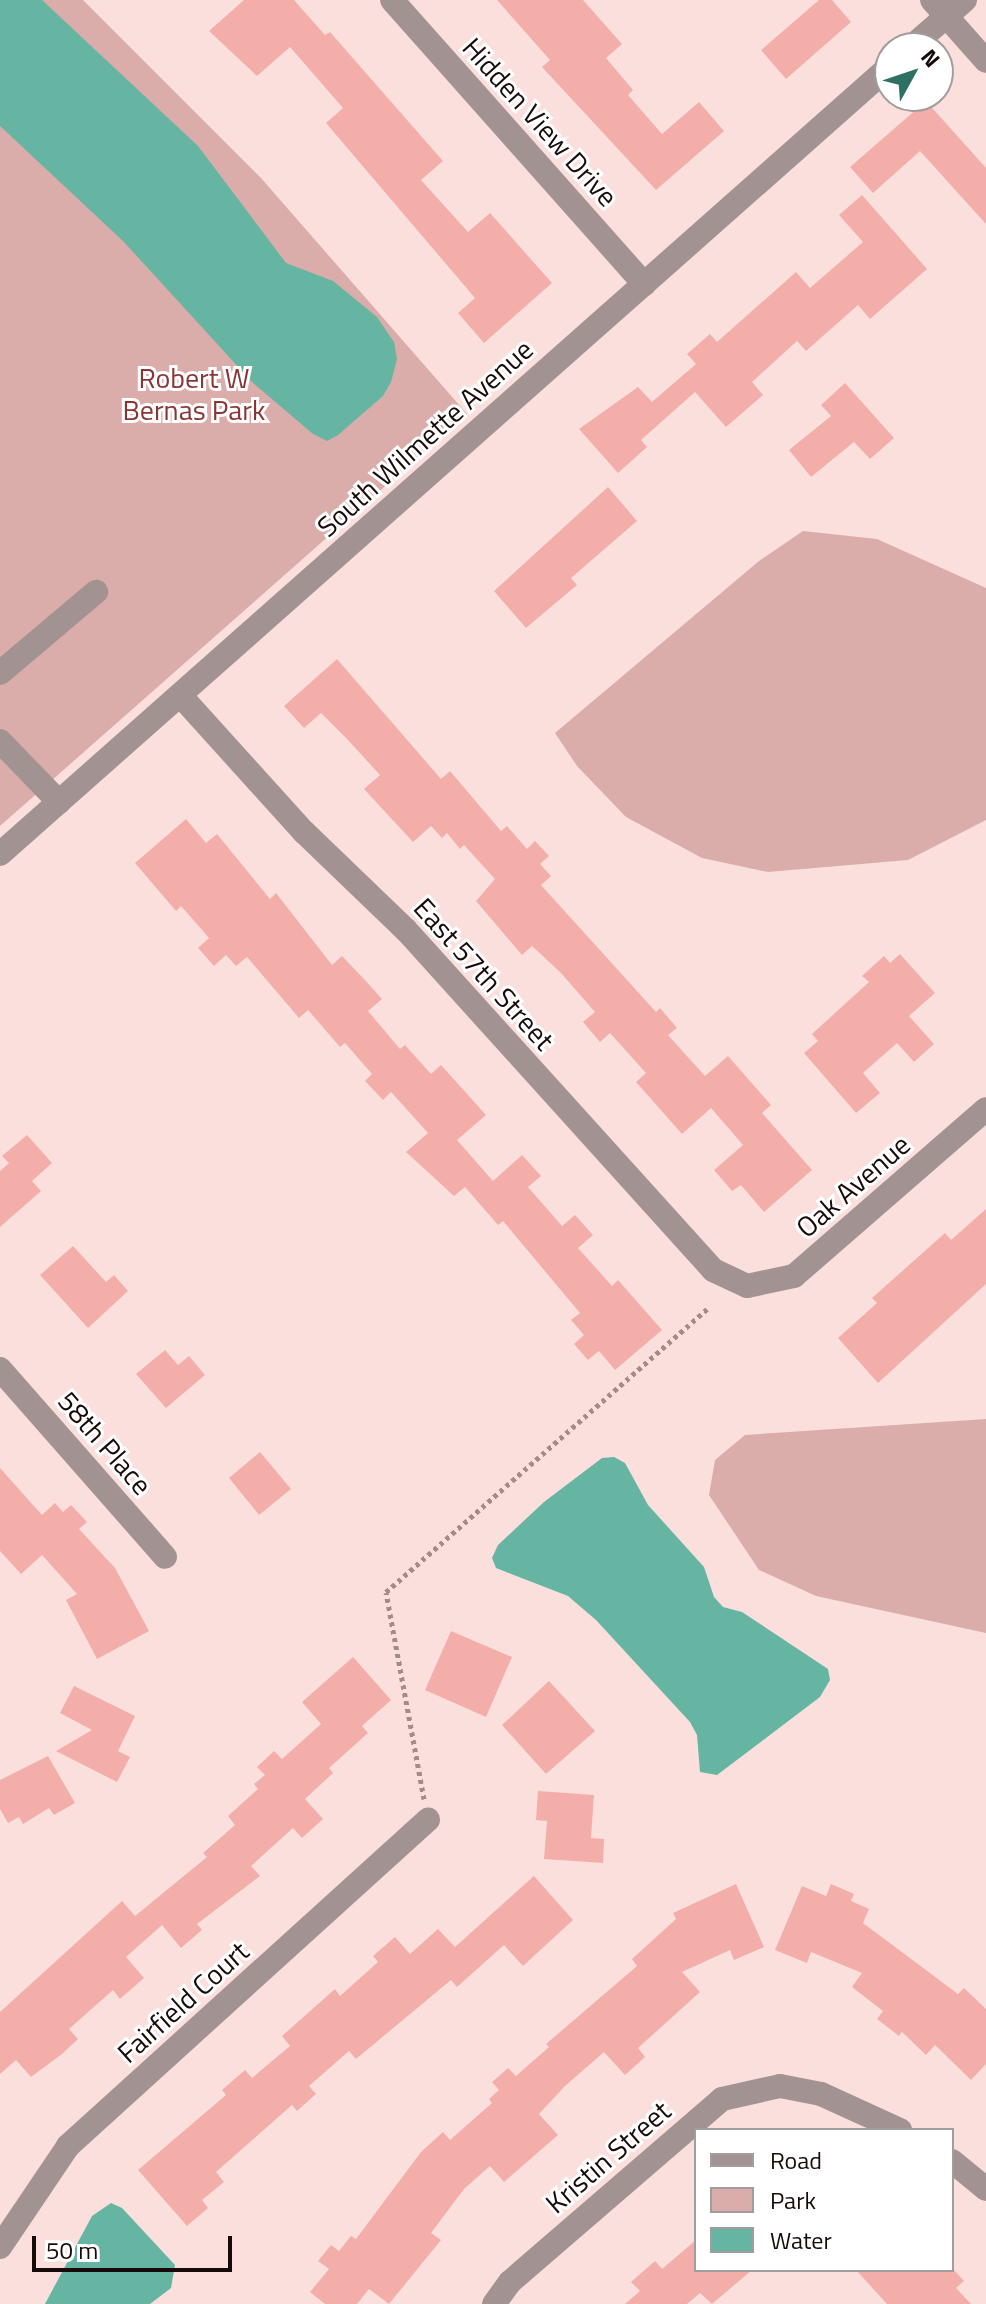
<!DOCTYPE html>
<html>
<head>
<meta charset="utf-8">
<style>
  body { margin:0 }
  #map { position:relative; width:986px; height:2304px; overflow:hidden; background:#fbdfdd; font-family:"Titillium Web",sans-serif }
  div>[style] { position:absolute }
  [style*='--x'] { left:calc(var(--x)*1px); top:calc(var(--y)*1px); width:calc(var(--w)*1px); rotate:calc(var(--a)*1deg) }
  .green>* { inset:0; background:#daadaa }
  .water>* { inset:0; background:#66b5a2 }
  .building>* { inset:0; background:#f4aea9 }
  .path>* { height:5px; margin-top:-2.5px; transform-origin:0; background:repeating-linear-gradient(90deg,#a18c8b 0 4px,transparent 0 8px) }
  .minor>* { height:24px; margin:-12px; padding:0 12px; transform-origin:12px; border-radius:12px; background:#a29392 }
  span { translate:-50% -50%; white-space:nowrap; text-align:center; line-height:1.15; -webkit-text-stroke:6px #fff; paint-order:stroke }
  .street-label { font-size:28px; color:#160b0a }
  .park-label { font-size:28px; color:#883635 }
  .legend { position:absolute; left:694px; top:2128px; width:260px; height:144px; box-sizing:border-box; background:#fff; border:2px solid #a29d9d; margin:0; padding:10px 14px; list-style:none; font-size:24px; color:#160b0a }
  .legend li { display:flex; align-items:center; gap:16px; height:40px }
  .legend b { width:40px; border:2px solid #a29d9d }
  .north { position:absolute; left:874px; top:32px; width:80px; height:80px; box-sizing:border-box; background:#fff; border:2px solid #a29d9d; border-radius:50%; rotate:50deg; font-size:22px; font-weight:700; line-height:32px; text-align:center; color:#160b0a }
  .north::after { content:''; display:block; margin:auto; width:28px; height:36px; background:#2e7062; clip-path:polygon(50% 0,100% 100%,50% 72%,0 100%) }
  .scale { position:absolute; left:32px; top:2236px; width:200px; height:36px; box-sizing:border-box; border:4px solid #160b0a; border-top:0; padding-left:10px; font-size:24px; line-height:28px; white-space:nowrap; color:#160b0a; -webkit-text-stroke:6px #fff; paint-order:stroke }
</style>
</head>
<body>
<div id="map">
  <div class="green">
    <div style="clip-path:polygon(0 0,83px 0,261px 178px,467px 414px,0 826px)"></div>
    <div style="clip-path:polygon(803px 531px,877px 539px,986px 588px,986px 820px,908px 860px,768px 872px,702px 858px,626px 817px,577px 766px,555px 733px,759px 561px)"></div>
    <div style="clip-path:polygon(986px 1419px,986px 1633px,816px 1596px,759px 1570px,709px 1495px,715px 1460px,745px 1435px)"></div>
  </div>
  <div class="water">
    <div style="clip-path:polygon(0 0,42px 0,198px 146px,286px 263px,333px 281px,377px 317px,394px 342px,397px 359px,391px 382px,383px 396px,338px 435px,327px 441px,313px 434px,252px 382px,123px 241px,0 126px)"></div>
    <div style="clip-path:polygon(614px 1457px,625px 1463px,648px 1505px,704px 1567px,714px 1597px,723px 1607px,742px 1612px,828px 1669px,830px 1680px,820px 1697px,717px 1775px,700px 1772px,697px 1735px,690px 1722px,596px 1620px,568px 1596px,496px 1568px,492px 1558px,498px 1545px,544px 1502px,602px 1458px)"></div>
    <div style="clip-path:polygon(111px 2203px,122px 2208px,175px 2265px,171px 2288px,150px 2304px,45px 2304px,92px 2216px)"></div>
  </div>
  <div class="building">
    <div style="clip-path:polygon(244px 0,294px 0,325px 35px,330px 32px,443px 161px,421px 180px,468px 232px,490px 213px,552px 283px,484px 343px,458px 313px,475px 298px,326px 123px,343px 108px,290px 47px,257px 76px,209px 31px)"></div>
    <div style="clip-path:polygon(497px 0,583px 0,622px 44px,606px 58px,633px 90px,628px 95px,662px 134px,699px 102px,724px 131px,656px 190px,542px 67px,550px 60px)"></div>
    <div style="clip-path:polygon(819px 0,832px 0,851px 22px,786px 79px,761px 50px)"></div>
    <div style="clip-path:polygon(926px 101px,986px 168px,986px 224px,920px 151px,873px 193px,850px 167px)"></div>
    <div style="clip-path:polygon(862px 195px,927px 269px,870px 319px,858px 305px,806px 351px,797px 341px,752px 382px,763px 395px,726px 427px,695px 392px,641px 440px,647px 447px,618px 473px,579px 429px,638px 387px,652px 402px,696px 364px,687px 354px,710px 334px,717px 342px,796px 272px,810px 288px,863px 242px,839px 215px)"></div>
    <div style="clip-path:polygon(845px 383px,894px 438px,870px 459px,854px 442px,811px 477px,789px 450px,831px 416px,821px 405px)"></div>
    <div style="clip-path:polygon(608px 487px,637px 521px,571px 578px,577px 585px,526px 628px,494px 591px)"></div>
    <div style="clip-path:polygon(337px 659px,441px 779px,450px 771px,501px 831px,507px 826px,527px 849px,535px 841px,549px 856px,540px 864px,551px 876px,541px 885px,656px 1012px,660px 1008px,677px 1028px,668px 1035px,705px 1076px,728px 1056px,771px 1105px,762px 1113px,812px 1170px,764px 1212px,741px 1185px,732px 1191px,714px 1170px,743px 1145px,711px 1108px,682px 1134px,636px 1082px,646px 1073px,610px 1033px,600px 1042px,583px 1022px,595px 1012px,561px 973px,532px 946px,522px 955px,476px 901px,495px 879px,464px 845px,460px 849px,447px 833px,442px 838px,431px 826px,413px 842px,364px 789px,380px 775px,348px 740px,321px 713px,304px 728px,284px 706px)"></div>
    <div style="clip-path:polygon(186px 819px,206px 843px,217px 834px,270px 899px,276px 893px,332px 965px,342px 956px,364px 979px,382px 999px,368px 1011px,400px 1049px,405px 1045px,431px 1074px,441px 1065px,486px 1115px,457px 1140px,493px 1181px,522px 1155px,541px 1176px,528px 1187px,562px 1226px,575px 1215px,593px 1235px,578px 1248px,612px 1286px,618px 1280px,662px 1330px,615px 1370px,599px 1351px,588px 1360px,574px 1344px,584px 1335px,571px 1320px,580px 1313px,503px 1221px,498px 1225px,465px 1187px,454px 1196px,406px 1152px,428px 1133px,391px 1092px,383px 1100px,365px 1081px,372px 1074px,345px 1043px,340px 1047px,308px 1010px,299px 1018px,247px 957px,236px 966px,226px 955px,214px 966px,198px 948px,209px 938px,181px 906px,176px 911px,135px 863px)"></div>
    <div style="clip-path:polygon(900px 954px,935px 993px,909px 1016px,934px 1044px,914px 1062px,897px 1043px,863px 1073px,880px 1093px,856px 1113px,804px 1053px,818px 1041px,812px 1034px,869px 982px,862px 976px,884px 956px,890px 963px)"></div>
    <div style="clip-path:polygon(27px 1135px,52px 1163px,32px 1181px,41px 1191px,0 1227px,0 1171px,9px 1163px,2px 1156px)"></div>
    <div style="clip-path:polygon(986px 1209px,986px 1284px,878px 1383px,838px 1338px,877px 1303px,872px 1298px,945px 1233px,951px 1240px)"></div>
    <div style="clip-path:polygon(73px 1246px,106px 1282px,114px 1275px,128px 1291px,88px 1328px,40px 1275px)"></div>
    <div style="clip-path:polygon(165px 1350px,178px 1365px,189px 1356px,205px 1375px,166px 1408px,136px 1374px)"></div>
    <div style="clip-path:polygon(260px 1452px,291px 1489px,259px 1515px,229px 1478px)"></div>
    <div style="clip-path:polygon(0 1468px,42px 1515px,55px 1503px,63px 1512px,71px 1505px,87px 1522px,79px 1529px,115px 1568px,149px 1631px,97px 1659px,66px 1600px,77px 1594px,42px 1555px,21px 1574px,0 1551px)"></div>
    <div style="clip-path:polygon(451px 1631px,512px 1657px,486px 1717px,425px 1690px)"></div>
    <div style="clip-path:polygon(353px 1657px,391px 1700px,362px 1726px,368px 1733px,329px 1768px,333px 1773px,305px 1799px,323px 1819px,302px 1838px,293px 1828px,251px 1866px,260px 1876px,197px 1924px,202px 1930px,181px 1948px,162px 1925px,126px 1957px,144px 1978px,120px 1999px,113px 1990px,69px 2029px,78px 2039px,62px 2054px,31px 2077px,16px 2060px,0 2074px,0 2012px,122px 1901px,135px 1916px,207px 1857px,203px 1853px,235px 1825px,228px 1816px,258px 1789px,254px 1784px,265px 1775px,257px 1767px,274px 1751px,282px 1759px,321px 1724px,302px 1702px)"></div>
    <div style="clip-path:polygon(549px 1681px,595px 1731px,546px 1774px,502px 1725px)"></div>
    <div style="clip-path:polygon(74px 1686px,135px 1716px,118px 1751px,130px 1757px,117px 1782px,56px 1751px,92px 1730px,60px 1713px)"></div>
    <div style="clip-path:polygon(48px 1756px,75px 1803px,54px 1815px,49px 1808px,23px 1824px,19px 1817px,8px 1823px,0 1809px,0 1780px)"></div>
    <div style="clip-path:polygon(538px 1791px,594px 1795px,591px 1838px,604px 1839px,603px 1863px,544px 1859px,547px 1821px,536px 1820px)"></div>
    <div style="clip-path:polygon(534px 1876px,573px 1920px,523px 1966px,504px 1945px,457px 1987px,451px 1980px,356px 2059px,349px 2051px,309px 2086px,316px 2094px,297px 2111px,292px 2105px,216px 2172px,224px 2182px,202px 2200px,208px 2208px,187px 2226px,138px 2170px,226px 2095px,222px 2090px,245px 2070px,252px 2078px,290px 2046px,282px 2036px,335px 1989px,340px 1996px,378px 1962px,373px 1956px,395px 1937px,410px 1954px,438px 1929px,455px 1947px)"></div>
    <div style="clip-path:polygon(736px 1884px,764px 1947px,734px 1960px,730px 1950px,682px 1972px,700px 1992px,638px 2048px,645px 2057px,625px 2075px,604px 2052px,565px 2086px,539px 2114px,558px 2135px,504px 2182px,490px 2166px,464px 2189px,431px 2233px,441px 2240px,389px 2304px,369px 2289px,357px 2304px,325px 2304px,310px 2292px,329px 2269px,318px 2261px,331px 2245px,339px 2251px,351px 2236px,356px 2239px,421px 2152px,443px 2132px,450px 2140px,492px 2103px,489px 2099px,499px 2090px,492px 2082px,508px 2068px,516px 2076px,549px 2047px,546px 2044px,637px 1966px,632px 1959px,676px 1919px,673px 1913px)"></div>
    <div style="clip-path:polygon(831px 1884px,854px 1894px,851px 1901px,869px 1909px,863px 1923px,958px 1994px,964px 1988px,986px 2009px,986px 2064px,971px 2080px,935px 2045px,926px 2055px,902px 2032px,899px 2036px,877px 2019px,883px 2011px,852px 1987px,862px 1973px,811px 1952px,807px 1963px,775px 1950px,802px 1886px,826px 1896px)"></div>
    <div style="clip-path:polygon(696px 2240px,696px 2270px,752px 2270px,712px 2304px,700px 2293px,687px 2304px,625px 2304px,640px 2291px,631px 2282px,655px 2261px,662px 2269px)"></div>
    <div style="clip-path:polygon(856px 2270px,954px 2270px,964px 2281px,956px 2288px,971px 2304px,887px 2304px)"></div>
  </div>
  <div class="path">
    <div style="--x:424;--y:1799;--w:210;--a:-100.4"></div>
    <div style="--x:386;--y:1592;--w:432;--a:-41.4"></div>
  </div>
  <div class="minor">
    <div style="--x:392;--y:0;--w:380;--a:48.4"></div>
    <div style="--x:932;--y:0;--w:81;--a:48.5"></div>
    <div style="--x:910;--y:48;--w:73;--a:-41.1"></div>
    <div style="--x:0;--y:673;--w:126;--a:-40.2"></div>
    <div style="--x:180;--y:695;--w:185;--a:47.9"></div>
    <div style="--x:304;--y:832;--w:141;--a:43.9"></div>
    <div style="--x:406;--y:930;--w:458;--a:47.9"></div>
    <div style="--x:713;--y:1270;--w:38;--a:25"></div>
    <div style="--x:747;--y:1286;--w:48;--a:-12"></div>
    <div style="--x:794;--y:1276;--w:254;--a:-41"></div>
    <div style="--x:0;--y:741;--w:85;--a:46"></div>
    <div style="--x:0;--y:854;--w:1189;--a:-41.52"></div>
    <div style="--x:0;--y:1369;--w:250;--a:48.7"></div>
    <div style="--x:952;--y:2161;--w:44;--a:39.5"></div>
    <div style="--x:0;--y:2247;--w:122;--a:-56"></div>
    <div style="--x:68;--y:2146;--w:486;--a:-42.2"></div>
    <div style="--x:494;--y:2304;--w:27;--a:-54"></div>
    <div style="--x:510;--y:2282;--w:280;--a:-40.8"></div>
    <div style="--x:722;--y:2099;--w:59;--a:-12.6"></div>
    <div style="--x:780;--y:2086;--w:42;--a:11"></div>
    <div style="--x:821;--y:2094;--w:87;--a:24.5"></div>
  </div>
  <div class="street-label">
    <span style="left:540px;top:122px;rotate:48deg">Hidden View Drive</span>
    <span style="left:425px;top:438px;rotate:-42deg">South Wilmette Avenue</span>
    <span style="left:484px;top:974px;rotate:48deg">East 57th Street</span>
    <span style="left:853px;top:1186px;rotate:-41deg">Oak Avenue</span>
    <span style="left:105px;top:1443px;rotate:49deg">58th Place</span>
    <span style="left:183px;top:2002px;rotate:-42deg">Fairfield Court</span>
    <span style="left:608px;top:2157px;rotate:-41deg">Kristin Street</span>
  </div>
  <div class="park-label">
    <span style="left:194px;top:394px">Robert W<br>Bernas Park</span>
  </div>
  <ul class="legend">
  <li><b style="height:10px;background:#a29392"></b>Road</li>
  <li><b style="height:22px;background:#daadaa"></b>Park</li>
  <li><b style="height:22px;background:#66b5a2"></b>Water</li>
  </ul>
  <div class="north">N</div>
  <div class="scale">50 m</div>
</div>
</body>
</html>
